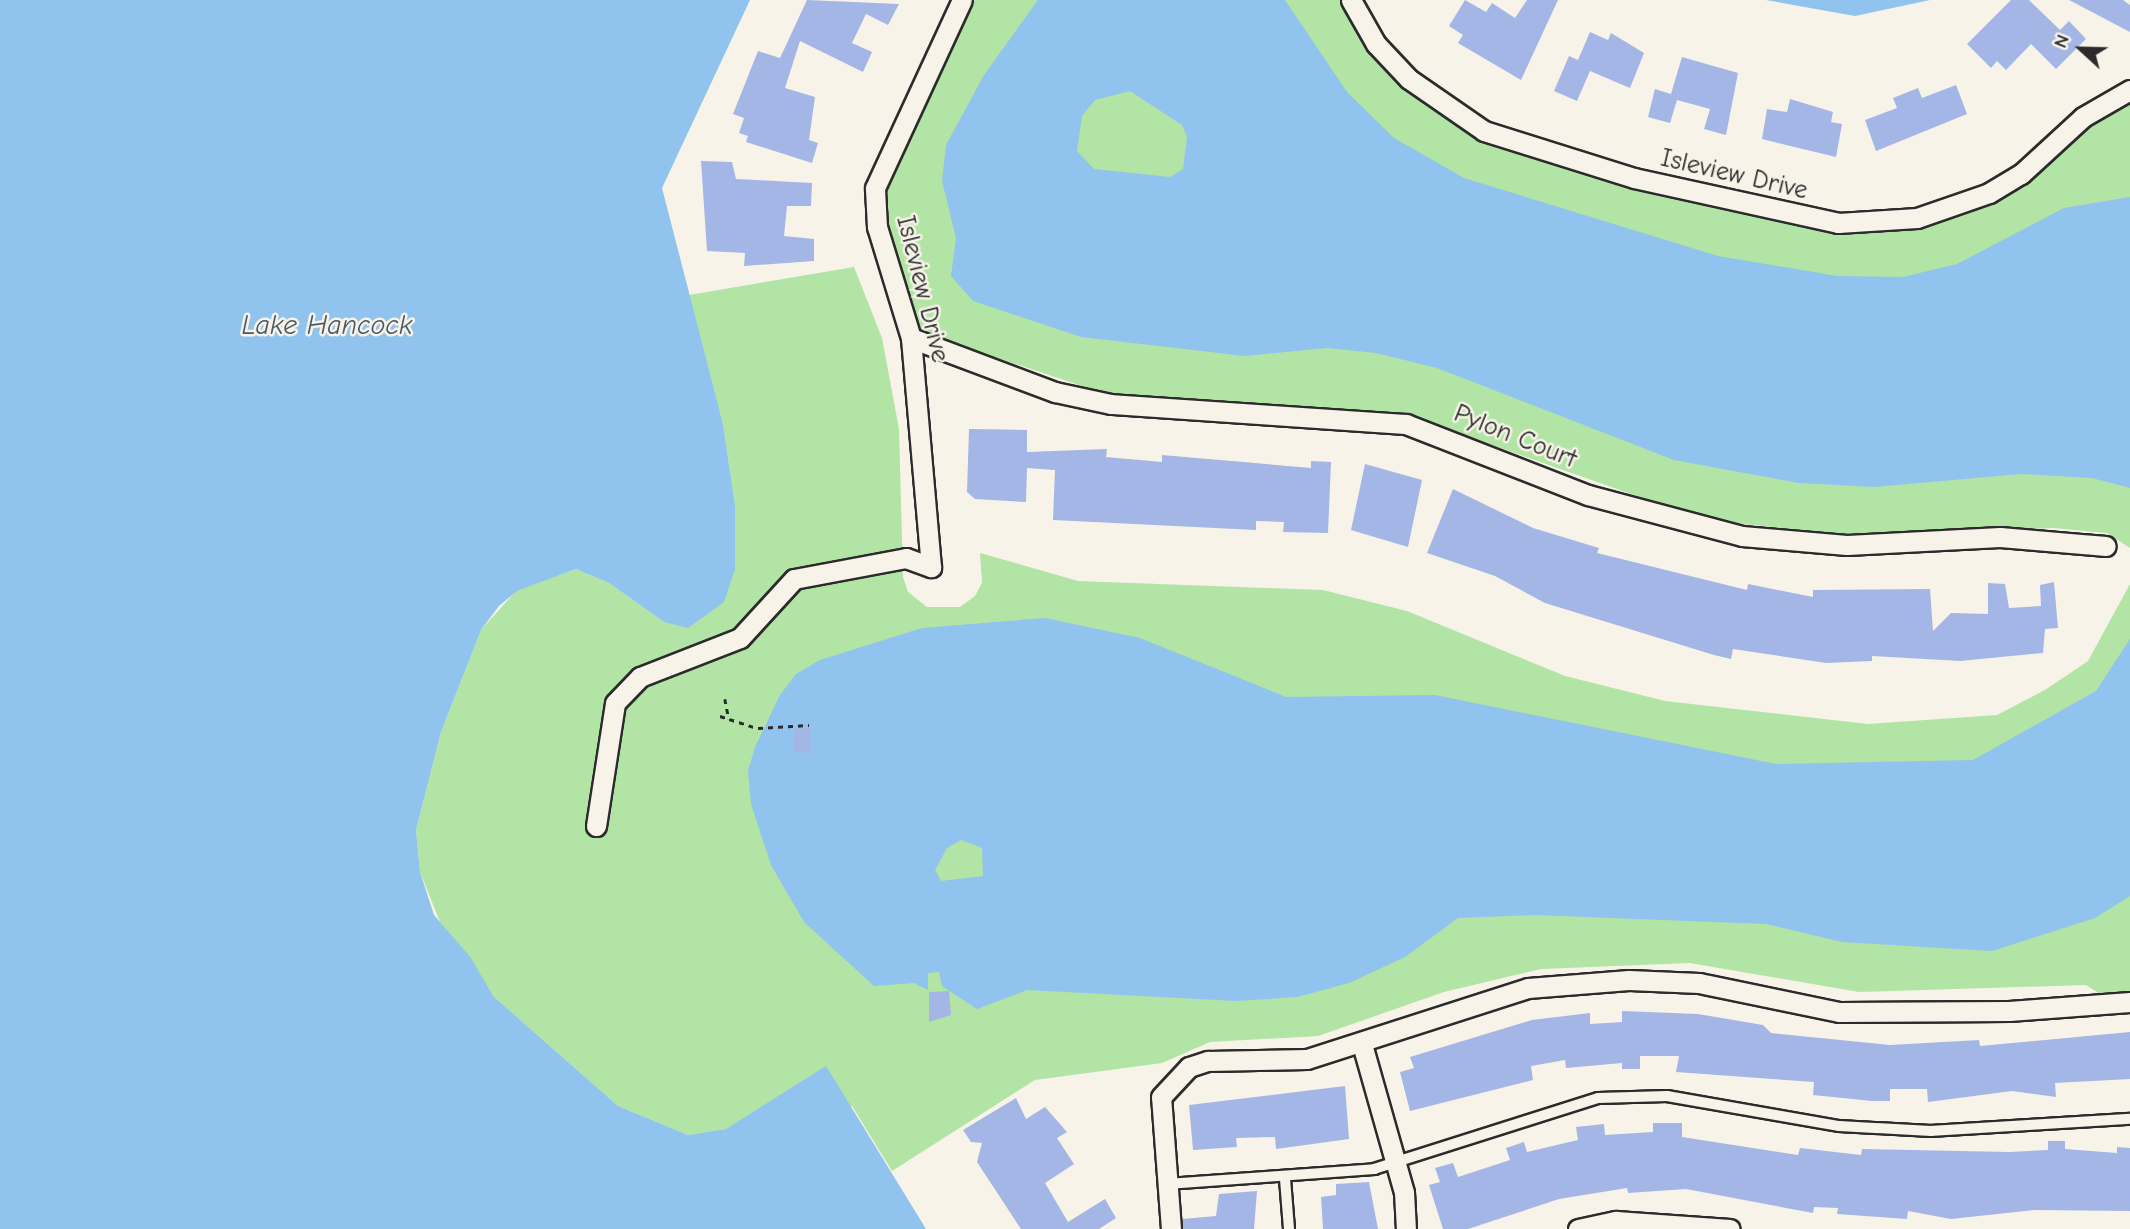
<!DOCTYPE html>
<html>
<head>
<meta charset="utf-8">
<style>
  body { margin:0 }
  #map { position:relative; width:2130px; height:1229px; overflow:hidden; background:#f7f3e8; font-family:"Comic Neue",sans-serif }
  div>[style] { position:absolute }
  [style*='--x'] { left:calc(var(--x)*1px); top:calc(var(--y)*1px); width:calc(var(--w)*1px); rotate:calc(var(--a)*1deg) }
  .green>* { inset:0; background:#b1e4a5 }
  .water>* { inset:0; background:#90c3ed }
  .building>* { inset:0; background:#a4b6e5 }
  .path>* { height:2.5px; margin-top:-1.25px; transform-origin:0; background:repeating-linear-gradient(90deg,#2b2b2b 0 5px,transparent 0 10px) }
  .roads { filter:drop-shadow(2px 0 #2b2b2b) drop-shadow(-2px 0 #2b2b2b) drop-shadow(0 2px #2b2b2b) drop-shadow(0 -2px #2b2b2b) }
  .lane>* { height:10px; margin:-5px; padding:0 5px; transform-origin:5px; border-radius:5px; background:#f7f3e8 }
  .street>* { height:19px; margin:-9.5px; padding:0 9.5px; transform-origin:9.5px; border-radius:9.5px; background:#f7f3e8 }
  span { translate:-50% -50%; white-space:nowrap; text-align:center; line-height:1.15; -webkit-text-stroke:5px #f7f3e8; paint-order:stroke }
  .street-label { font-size:26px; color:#2b2b2b }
  .water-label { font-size:28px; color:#495965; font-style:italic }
  .north { position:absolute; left:2046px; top:14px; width:70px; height:70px; -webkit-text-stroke:5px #f7f3e8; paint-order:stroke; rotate:292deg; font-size:19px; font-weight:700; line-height:28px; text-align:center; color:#2b2b2b }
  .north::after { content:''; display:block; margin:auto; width:24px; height:32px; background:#2b2b2b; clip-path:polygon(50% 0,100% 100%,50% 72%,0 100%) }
</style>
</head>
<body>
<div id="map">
  <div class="green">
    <div style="clip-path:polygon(975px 0,1341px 0,1397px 80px,1473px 135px,1546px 159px,1854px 232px,1923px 225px,1984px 203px,2086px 125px,2130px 100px,2130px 548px,2107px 533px,2053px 528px,1858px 536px,1705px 520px,1404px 414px,1103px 393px,917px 331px,881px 221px,884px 177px)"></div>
    <div style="clip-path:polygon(854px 267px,882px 338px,899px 429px,903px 577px,908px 592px,927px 607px,960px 607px,975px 596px,982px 583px,980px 553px,1078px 581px,1323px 590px,1407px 611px,1565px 676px,1665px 701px,1868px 724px,1997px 715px,2045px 690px,2088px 661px,2130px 584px,2130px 994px,2100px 994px,2086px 985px,1859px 992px,1690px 963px,1541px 969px,1444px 992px,1318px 1036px,1210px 1042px,1162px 1063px,1035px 1080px,892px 1171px,852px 1106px,768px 1103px,726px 1129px,688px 1135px,618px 1106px,493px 996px,440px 922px,420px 872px,416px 830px,441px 732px,481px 630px,516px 591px,576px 569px,609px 583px,664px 622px,735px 505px,723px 424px,689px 295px)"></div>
  </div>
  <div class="water">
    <div style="clip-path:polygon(0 0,750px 0,662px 188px,723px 424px,735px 505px,735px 569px,724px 602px,688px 628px,664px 622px,609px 583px,576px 569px,517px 591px,499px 606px,481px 630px,441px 732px,416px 830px,420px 872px,434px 915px,471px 958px,493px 996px,618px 1106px,688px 1135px,726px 1129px,826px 1066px,926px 1229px,0 1229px)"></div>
    <div style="clip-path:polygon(evenodd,1038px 0,1285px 0,1347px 92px,1394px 138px,1464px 178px,1718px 256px,1837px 276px,1903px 277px,1957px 264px,2064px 208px,2130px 197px,2130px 488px,2092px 478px,2021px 474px,1874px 487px,1799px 483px,1674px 460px,1437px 368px,1376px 353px,1327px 348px,1245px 356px,1081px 337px,973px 301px,951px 276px,956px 238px,942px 181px,946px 145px,984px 75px,1038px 0,1130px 91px,1182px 125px,1187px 137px,1183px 169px,1170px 177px,1094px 169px,1077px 151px,1082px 116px,1095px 100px,1130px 91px)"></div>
    <div style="clip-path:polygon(1766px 0,1930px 0,1855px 16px)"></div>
    <div style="clip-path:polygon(evenodd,1045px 618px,1140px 638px,1286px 697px,1435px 695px,1776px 764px,1973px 760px,2096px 691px,2130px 639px,2130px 896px,2095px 918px,1992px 951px,1842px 942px,1766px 924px,1535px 915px,1458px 918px,1405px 957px,1349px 983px,1297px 997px,1236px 1001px,1027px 990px,977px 1009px,942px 986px,939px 972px,928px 973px,928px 990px,914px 983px,874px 986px,804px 922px,771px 865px,751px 804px,748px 771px,755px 747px,780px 695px,796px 674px,820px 660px,922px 628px,1045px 618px,961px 840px,982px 848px,983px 876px,941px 881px,935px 870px,947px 848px,961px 840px)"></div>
  </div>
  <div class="building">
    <div style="clip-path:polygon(807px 0,899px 4px,888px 25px,866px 14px,852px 43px,872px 52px,863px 72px,800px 41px,785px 88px,815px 97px,809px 140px,818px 143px,812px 163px,746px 142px,748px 136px,739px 133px,744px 118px,733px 114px,758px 51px,780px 58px)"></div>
    <div style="clip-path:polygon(1465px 0,1486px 12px,1492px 3px,1515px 18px,1527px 0,1558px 0,1521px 80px,1458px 43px,1463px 35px,1449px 26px)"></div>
    <div style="clip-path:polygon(2011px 0,2029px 0,2060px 30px,2069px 21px,2086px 39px,2056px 69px,2031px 44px,2006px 70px,1997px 61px,1991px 68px,1967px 44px)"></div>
    <div style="clip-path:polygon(2069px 0,2123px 0,2130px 5px,2130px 32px)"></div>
    <div style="clip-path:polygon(1590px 32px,1608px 40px,1611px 33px,1644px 53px,1630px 88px,1590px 71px,1577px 101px,1554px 91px,1569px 56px,1578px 60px)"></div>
    <div style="clip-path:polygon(1682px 57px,1738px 73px,1726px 135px,1704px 129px,1710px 109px,1677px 100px,1670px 123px,1648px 117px,1655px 89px,1671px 94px)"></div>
    <div style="clip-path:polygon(1956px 85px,1967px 114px,1876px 151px,1865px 120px,1897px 108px,1893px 98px,1918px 88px,1922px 98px)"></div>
    <div style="clip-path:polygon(1790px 99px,1833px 112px,1831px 122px,1842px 124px,1836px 157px,1762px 139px,1767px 109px,1787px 112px)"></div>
    <div style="clip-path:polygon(701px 161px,732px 162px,736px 179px,812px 183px,811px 206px,787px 206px,784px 236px,814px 239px,814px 261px,744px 266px,745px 253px,707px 251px)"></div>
    <div style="clip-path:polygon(969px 429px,1027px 430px,1027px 452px,1107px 449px,1106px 457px,1162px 462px,1162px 455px,1311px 468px,1311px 461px,1331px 462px,1328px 533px,1283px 532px,1284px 522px,1256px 521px,1256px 530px,1053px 520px,1055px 470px,1027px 468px,1026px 502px,975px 499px,967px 492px)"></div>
    <div style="clip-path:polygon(1365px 464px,1422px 480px,1408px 547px,1351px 530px)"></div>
    <div style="clip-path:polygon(1453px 489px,1533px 528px,1599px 548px,1597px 553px,1747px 590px,1748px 584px,1813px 597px,1813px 590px,1930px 589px,1933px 631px,1951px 613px,1988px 614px,1988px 583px,2005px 584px,2009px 608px,2041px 606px,2040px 585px,2054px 582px,2058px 628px,2045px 629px,2043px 653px,1960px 661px,1872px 656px,1872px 661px,1826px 663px,1733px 649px,1731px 659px,1714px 655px,1545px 603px,1495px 576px,1427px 553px)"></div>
    <div style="clip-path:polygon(811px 728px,810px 753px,793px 752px,795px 729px)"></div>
    <div style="clip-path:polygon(949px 991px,951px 1015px,929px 1022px,929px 992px)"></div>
    <div style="clip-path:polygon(1622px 1011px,1698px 1014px,1763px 1025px,1771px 1033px,1890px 1045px,1979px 1040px,1980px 1046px,2130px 1032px,2130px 1079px,2055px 1083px,2056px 1097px,2012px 1091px,1928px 1102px,1927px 1089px,1890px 1089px,1890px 1101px,1872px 1101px,1813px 1095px,1814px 1082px,1676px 1072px,1679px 1056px,1640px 1056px,1640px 1069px,1622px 1069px,1622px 1063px,1566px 1068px,1565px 1060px,1531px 1066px,1533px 1080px,1410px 1111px,1400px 1072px,1414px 1068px,1410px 1057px,1532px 1020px,1590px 1013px,1590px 1024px,1622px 1022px)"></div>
    <div style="clip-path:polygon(1345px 1086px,1349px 1139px,1276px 1149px,1275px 1137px,1236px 1138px,1237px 1147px,1193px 1150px,1189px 1105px)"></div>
    <div style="clip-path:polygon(1016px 1098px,1026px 1119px,1045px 1107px,1067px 1132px,1057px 1138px,1074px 1164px,1045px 1183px,1068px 1222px,1105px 1199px,1116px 1218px,1099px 1229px,1021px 1229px,977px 1162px,982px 1143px,971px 1142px,963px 1130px)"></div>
    <div style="clip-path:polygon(1653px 1123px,1682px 1123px,1682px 1137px,1798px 1155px,1800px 1148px,1861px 1155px,1862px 1149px,2009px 1152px,2048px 1150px,2048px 1141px,2065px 1141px,2065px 1149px,2117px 1153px,2117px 1147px,2130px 1148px,2130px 1211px,2035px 1210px,1951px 1219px,1908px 1211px,1907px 1219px,1837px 1214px,1838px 1208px,1814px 1207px,1813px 1213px,1686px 1189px,1628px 1193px,1627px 1188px,1559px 1199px,1468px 1229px,1443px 1229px,1429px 1185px,1440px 1182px,1435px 1168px,1453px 1163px,1458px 1177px,1510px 1160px,1506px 1148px,1524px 1142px,1527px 1152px,1578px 1140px,1576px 1127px,1604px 1124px,1605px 1135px,1653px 1132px)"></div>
    <div style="clip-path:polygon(1369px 1182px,1378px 1229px,1323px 1229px,1321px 1197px,1336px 1195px,1336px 1184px)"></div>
    <div style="clip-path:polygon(1257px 1191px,1254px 1229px,1183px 1229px,1183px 1219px,1216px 1216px,1219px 1194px)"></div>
  </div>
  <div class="path">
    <div style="--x:725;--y:699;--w:20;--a:79"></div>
    <div style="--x:720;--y:716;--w:40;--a:18"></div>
    <div style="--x:758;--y:728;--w:51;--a:-3.4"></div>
  </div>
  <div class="roads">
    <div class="lane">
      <div style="--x:1285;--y:1179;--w:50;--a:85.4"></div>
      <div style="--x:1167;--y:1184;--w:208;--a:-4.1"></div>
      <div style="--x:1374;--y:1169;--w:235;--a:-17.6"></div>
      <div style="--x:1598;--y:1098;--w:69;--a:-1.7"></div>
      <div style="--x:1667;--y:1096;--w:175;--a:9.9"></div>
      <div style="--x:1839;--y:1126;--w:92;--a:3.1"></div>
      <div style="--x:1931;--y:1131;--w:199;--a:-3.5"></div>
    </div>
    <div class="street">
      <div style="--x:1351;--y:0;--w:51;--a:60.4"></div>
      <div style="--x:1376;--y:44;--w:48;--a:46.7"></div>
      <div style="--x:1409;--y:79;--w:91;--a:34.7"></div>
      <div style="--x:1484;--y:131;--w:157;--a:17.4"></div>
      <div style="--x:1634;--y:178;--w:209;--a:12.4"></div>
      <div style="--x:1838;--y:223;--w:79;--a:-3.6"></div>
      <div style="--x:1917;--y:218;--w:76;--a:-19.1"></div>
      <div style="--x:1989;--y:193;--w:37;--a:-31"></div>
      <div style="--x:2021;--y:174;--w:84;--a:-42.6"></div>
      <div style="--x:2083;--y:117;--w:54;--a:-29.9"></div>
      <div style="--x:911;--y:338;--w:154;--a:20.6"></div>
      <div style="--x:1055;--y:392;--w:57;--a:12.1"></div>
      <div style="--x:1111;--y:404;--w:296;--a:3.9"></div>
      <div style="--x:1406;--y:424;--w:195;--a:21.3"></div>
      <div style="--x:1588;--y:495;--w:159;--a:14.9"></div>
      <div style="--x:1742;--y:536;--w:105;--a:4.9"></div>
      <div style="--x:1847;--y:545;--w:153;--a:-3"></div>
      <div style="--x:2000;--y:537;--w:106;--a:4.9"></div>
      <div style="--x:596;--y:826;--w:124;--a:-81.2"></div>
      <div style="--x:615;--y:703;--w:36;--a:-46"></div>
      <div style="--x:640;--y:677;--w:107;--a:-21.3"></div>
      <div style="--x:740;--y:638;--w:80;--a:-47.5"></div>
      <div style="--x:794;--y:579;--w:114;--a:-10.6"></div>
      <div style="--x:906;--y:558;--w:27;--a:20"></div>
      <div style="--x:931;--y:567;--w:230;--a:-95"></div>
      <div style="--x:911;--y:338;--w:116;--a:-107"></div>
      <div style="--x:877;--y:227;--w:39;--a:-93"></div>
      <div style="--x:875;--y:188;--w:207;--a:-65.2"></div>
      <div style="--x:1362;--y:1044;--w:154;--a:74.2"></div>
      <div style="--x:1404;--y:1192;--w:37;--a:87"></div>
      <div style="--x:1171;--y:1229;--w:132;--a:-94.3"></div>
      <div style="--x:1161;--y:1097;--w:41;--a:-47"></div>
      <div style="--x:1189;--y:1067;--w:20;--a:-18"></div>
      <div style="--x:1208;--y:1061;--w:99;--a:-1.2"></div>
      <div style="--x:1307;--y:1059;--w:232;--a:-17.8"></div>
      <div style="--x:1528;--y:988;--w:101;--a:-4.5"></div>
      <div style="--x:1629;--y:980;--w:70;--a:2.5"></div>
      <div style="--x:1699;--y:983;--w:143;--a:11.7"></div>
      <div style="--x:1839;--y:1012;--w:170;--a:-0.3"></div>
      <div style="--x:2009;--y:1011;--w:121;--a:-4.3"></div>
      <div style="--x:1578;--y:1229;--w:39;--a:-12"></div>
      <div style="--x:1616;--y:1221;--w:114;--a:4"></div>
    </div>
  </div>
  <div class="street-label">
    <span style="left:1734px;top:175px;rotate:13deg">Isleview Drive</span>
    <span style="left:922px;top:289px;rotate:76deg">Isleview Drive</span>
    <span style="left:1515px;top:437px;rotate:22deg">Pylon Court</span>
  </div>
  <div class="water-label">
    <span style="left:327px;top:325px">Lake Hancock</span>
  </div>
  <div class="north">N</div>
</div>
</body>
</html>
